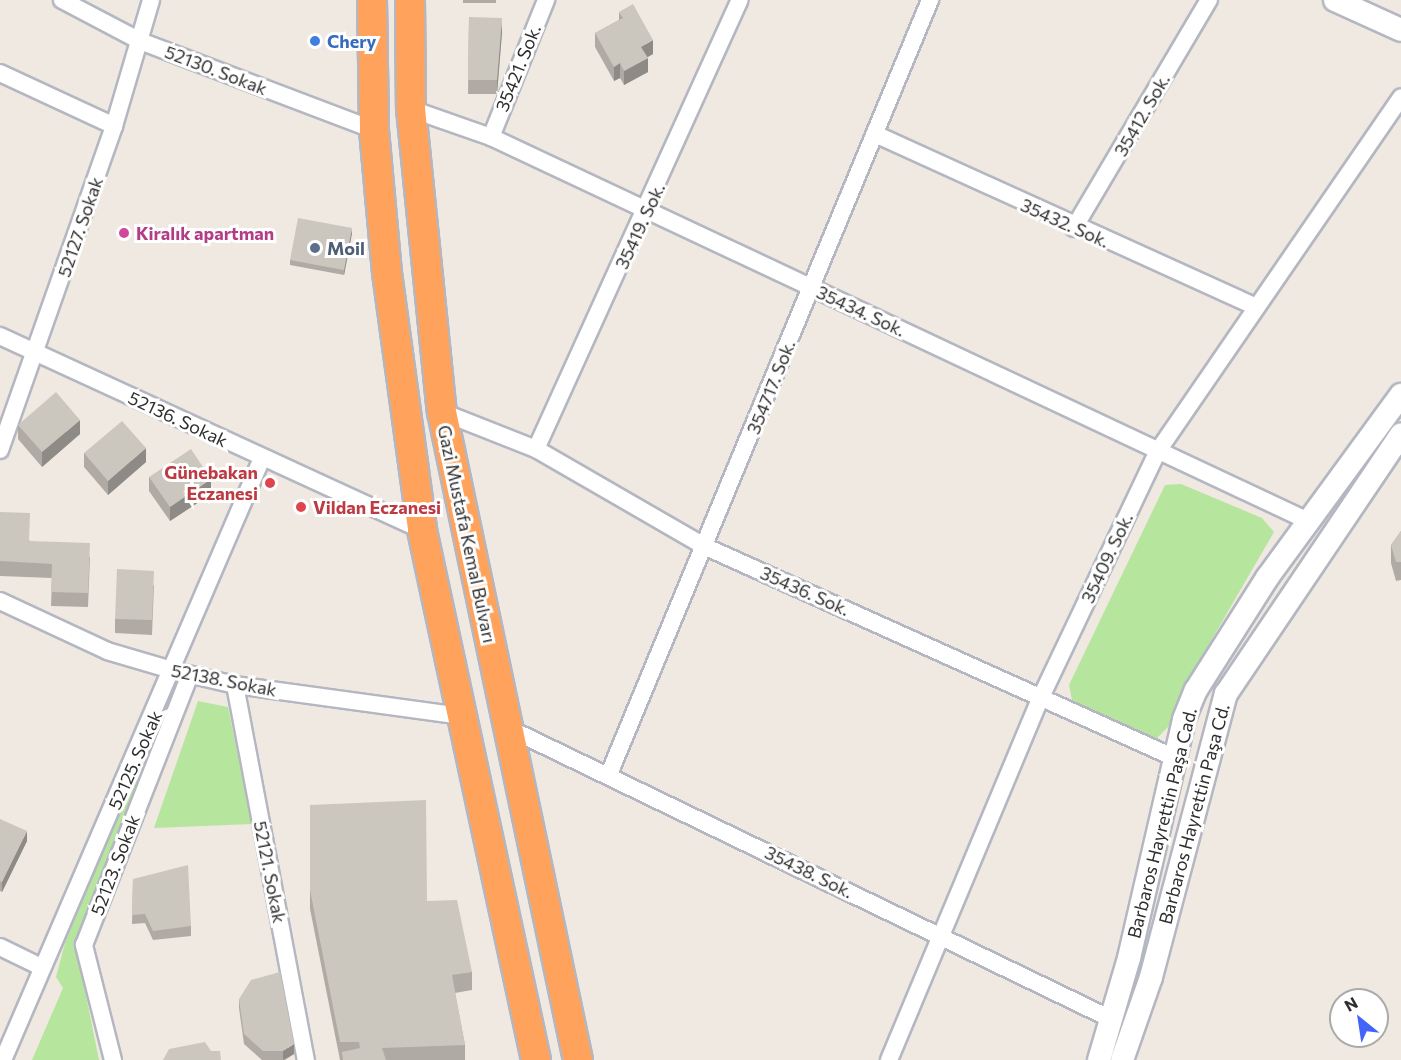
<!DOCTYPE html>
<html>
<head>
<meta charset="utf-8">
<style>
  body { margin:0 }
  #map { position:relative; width:1401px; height:1060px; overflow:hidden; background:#efe9e1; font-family:Commissioner,sans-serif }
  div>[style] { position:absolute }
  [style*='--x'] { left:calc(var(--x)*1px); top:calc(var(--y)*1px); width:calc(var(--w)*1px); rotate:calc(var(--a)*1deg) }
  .green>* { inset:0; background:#b6e59e }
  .roads { filter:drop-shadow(2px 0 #b4b7c1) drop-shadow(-2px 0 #b4b7c1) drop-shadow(0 2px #b4b7c1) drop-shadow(0 -2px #b4b7c1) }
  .street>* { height:16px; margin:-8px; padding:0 8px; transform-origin:8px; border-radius:8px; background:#fff }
  .secondary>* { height:22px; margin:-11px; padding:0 11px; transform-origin:11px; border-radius:11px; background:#fff }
  .highway>* { height:28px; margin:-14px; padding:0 14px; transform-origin:14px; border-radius:14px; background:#ffa35c }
  .wall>* { inset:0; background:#afaba4 }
  .shaded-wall>* { inset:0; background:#8e8b86 }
  .building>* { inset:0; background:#cbc7bf }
  .dots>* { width:16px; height:16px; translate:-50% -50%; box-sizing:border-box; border:3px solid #fff; border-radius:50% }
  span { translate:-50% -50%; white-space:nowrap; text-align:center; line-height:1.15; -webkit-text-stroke:6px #fff; paint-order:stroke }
  .shop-label { font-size:18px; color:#366cbe; font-weight:700 }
  .left { translate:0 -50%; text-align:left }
  .street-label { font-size:18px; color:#2e2e2e }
  .hotel-label { font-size:18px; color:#b23c85; font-weight:700 }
  .service-label { font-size:18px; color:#4e5e75; font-weight:700 }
  .health-label { font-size:18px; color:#be3a42; font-weight:700 }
  .right { translate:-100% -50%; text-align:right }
  .north { position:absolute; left:1329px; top:988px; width:60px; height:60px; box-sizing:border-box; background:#fff; border:2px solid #ababab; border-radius:50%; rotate:330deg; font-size:16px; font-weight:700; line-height:24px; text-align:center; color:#2e2e2e }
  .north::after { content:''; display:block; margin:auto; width:21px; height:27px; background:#4264fb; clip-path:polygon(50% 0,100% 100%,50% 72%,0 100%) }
</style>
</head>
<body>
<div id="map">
  <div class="green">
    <div style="clip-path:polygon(1181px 484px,1262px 518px,1274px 532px,1198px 663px,1172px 723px,1154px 741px,1072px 700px,1069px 685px,1165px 485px)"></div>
    <div style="clip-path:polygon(198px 701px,228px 707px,252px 824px,154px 828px)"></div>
    <div style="clip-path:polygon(134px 779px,141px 782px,76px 946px,99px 1060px,32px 1060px,63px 988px,56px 977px,65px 943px)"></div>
  </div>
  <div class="roads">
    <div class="street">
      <div style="--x:62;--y:0;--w:88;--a:27.7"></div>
      <div style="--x:140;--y:41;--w:250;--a:20.8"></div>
      <div style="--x:0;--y:73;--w:126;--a:24.9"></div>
      <div style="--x:411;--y:109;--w:85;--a:19.3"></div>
      <div style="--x:491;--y:137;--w:903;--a:25.17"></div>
      <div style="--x:875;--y:134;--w:419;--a:24.4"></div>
      <div style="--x:491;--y:137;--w:148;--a:-68.1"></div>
      <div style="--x:1074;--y:228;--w:265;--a:-59.4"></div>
      <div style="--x:0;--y:336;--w:464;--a:24.7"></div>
      <div style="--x:442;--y:412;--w:101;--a:21.5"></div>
      <div style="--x:536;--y:449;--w:196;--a:30"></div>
      <div style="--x:706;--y:547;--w:514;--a:24.22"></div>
      <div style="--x:536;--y:449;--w:493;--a:-65.6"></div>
      <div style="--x:0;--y:450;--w:343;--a:-70.6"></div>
      <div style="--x:114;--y:126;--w:131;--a:-73.6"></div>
      <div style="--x:0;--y:601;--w:118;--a:25"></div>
      <div style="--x:107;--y:651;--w:71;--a:16.4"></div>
      <div style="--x:175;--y:671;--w:62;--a:13.1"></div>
      <div style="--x:235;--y:685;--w:227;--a:7.8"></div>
      <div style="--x:235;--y:685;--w:382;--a:79.3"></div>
      <div style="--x:506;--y:727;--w:672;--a:25.76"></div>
      <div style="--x:609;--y:774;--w:838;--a:-67.47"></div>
      <div style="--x:0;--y:947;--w:46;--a:26"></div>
      <div style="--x:3;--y:1060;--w:655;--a:-66.72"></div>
      <div style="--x:113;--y:1060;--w:119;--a:-104.2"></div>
      <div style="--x:84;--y:945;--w:290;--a:-68.6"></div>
      <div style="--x:889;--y:1060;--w:394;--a:-67.3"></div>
      <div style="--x:1041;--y:697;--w:272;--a:-64.6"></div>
      <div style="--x:1158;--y:451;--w:429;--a:-55.5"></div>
    </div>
    <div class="secondary">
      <div style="--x:1335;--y:0;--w:72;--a:24.4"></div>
      <div style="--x:1099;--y:1060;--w:106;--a:-73.6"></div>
      <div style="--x:1129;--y:958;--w:245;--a:-77"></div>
      <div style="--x:1184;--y:719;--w:31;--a:-68"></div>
      <div style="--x:1196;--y:690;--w:133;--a:-57.6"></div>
      <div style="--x:1267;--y:578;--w:227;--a:-53.8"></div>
      <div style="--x:1122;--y:1060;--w:88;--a:-70.7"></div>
      <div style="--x:1151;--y:977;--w:293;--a:-75.2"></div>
      <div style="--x:1226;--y:694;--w:313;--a:-56"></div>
    </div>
    <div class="highway">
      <div style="--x:372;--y:0;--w:130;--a:89.1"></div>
      <div style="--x:374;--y:130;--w:144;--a:84.8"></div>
      <div style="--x:387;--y:273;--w:259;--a:82.2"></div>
      <div style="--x:422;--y:530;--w:542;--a:77.86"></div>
      <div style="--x:410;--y:0;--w:109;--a:89.5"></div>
      <div style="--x:411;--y:109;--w:305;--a:84.2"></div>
      <div style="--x:442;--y:412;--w:662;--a:78.15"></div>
    </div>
  </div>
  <div class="wall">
    <div style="clip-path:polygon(463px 0,496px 0,496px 3px,463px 3px)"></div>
    <div style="clip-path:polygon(619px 12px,653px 54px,647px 57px,648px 72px,624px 85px,620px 78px,614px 81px,595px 47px,595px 33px,619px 20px)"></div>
    <div style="clip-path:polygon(469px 17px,502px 32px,497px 94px,468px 94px)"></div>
    <div style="clip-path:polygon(352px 233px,344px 275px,290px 265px,290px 260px)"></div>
    <div style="clip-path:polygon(18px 425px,80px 434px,42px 467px,18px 439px)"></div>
    <div style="clip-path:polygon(84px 453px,146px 462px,108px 495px,84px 467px)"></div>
    <div style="clip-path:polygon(149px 477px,211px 494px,170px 521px,149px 491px)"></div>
    <div style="clip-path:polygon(0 512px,30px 541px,90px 557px,88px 607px,51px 606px,52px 578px,0 576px)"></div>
    <div style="clip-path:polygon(1401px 531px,1401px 580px,1396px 581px,1391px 563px,1391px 545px)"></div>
    <div style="clip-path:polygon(154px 585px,152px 635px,115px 633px,115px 619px)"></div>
    <div style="clip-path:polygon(310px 805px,427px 901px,472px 972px,472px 990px,455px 993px,465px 1045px,465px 1060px,340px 1060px,310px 909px)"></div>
    <div style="clip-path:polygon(0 819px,27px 841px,2px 892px,0 891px)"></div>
    <div style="clip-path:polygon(133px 879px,191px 926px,191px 936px,153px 940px,145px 923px,132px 924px)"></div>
    <div style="clip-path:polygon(239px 999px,294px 1054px,285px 1060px,262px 1060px,244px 1044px,239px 1008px)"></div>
  </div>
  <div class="shaded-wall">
    <div style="clip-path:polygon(502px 18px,502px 32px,497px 94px,497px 80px)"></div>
    <div style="clip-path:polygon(653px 40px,653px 54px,641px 61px,641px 47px)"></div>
    <div style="clip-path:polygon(648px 58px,648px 72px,624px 85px,624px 71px)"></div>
    <div style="clip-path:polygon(620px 63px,620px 78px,614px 81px,614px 67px)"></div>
    <div style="clip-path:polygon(352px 228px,352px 233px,344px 275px,344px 270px)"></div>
    <div style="clip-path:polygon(80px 420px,80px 434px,42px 467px,42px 452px)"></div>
    <div style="clip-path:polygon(146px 448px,146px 462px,108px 495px,108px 481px)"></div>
    <div style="clip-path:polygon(211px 479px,211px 494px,170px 521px,170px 507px)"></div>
    <div style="clip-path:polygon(27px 831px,27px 841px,2px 892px,2px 882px)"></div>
    <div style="clip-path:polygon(294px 1044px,294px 1054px,283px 1060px,283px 1051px)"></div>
  </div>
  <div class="building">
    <div style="clip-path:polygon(633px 4px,653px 40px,641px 47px,648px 58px,624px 71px,620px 63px,614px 67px,595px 33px,623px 18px,619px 12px)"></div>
    <div style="clip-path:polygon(469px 17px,502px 18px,497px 80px,468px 80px)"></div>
    <div style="clip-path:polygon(298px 218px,352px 228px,344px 270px,290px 260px)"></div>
    <div style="clip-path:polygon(56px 392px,80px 420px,42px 452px,18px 425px)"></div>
    <div style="clip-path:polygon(122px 421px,146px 448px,108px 481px,84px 453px)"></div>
    <div style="clip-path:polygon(191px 449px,211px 479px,170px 507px,149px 477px)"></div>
    <div style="clip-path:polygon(0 512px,30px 513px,29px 541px,90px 543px,88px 593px,51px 592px,52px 564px,0 561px)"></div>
    <div style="clip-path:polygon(1401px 531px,1401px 562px,1396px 562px,1391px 545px)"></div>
    <div style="clip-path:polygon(117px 569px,154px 571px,152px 620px,115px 619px)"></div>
    <div style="clip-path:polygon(426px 800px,427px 901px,457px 900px,472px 972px,452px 975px,465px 1045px,382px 1048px,386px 1060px,343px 1060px,342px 1052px,360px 1048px,359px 1042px,340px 1042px,310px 890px,310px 805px)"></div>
    <div style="clip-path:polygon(0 819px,27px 831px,2px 882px,0 881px)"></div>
    <div style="clip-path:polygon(188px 865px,191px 926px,153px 931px,145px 914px,132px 915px,133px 879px)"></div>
    <div style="clip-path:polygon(280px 972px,294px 1044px,283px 1051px,263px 1051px,244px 1034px,239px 999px,251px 980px)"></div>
    <div style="clip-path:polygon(205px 1042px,211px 1051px,220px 1051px,221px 1060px,163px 1060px,169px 1049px)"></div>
  </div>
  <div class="dots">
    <div style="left:315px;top:41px;background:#3f7fe0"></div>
    <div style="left:124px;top:233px;background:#d1479c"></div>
    <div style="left:315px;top:248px;background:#5c6f8a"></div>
    <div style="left:270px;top:483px;background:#e0444e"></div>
    <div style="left:301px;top:507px;background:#e0444e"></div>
  </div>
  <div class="shop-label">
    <span class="left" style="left:327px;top:41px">Chery</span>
  </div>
  <div class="street-label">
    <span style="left:518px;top:68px;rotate:-68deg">35421. Sok.</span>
    <span style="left:216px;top:70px;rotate:21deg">52130. Sokak</span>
    <span style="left:1142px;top:115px;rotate:-60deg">35412. Sok.</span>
    <span style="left:1065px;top:223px;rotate:24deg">35432. Sok.</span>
    <span style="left:640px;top:226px;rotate:-65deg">35419. Sok.</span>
    <span style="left:80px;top:227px;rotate:-71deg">52127. Sokak</span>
    <span style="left:861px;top:311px;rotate:25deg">35434. Sok.</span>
    <span style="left:771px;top:387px;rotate:-68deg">354717. Sok.</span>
    <span style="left:178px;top:419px;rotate:25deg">52136. Sokak</span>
    <span style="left:467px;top:534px;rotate:78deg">Gazi Mustafa Kemal Bulvarı</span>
    <span style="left:1107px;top:558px;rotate:-65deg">35409. Sok.</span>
    <span style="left:805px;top:591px;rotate:24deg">35436. Sok.</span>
    <span style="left:224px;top:680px;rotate:11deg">52138. Sokak</span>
    <span style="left:135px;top:760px;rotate:-66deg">52125. Sokak</span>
    <span style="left:1194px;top:814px;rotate:-75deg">Barbaros Hayrettin Paşa Cd.</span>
    <span style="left:1162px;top:823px;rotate:-76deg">Barbaros Hayrettin Paşa Cad.</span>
    <span style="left:115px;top:865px;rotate:-69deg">52123. Sokak</span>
    <span style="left:270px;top:872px;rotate:79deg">52121. Sokak</span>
    <span style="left:809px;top:872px;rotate:26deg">35438. Sok.</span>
  </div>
  <div class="hotel-label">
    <span class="left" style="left:136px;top:233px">Kiralık apartman</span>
  </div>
  <div class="service-label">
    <span class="left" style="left:327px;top:248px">Moil</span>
  </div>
  <div class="health-label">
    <span class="right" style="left:258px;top:483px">Günebakan<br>Eczanesi</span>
    <span class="left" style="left:313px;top:507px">Vildan Eczanesi</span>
  </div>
  <div class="north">N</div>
</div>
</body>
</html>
